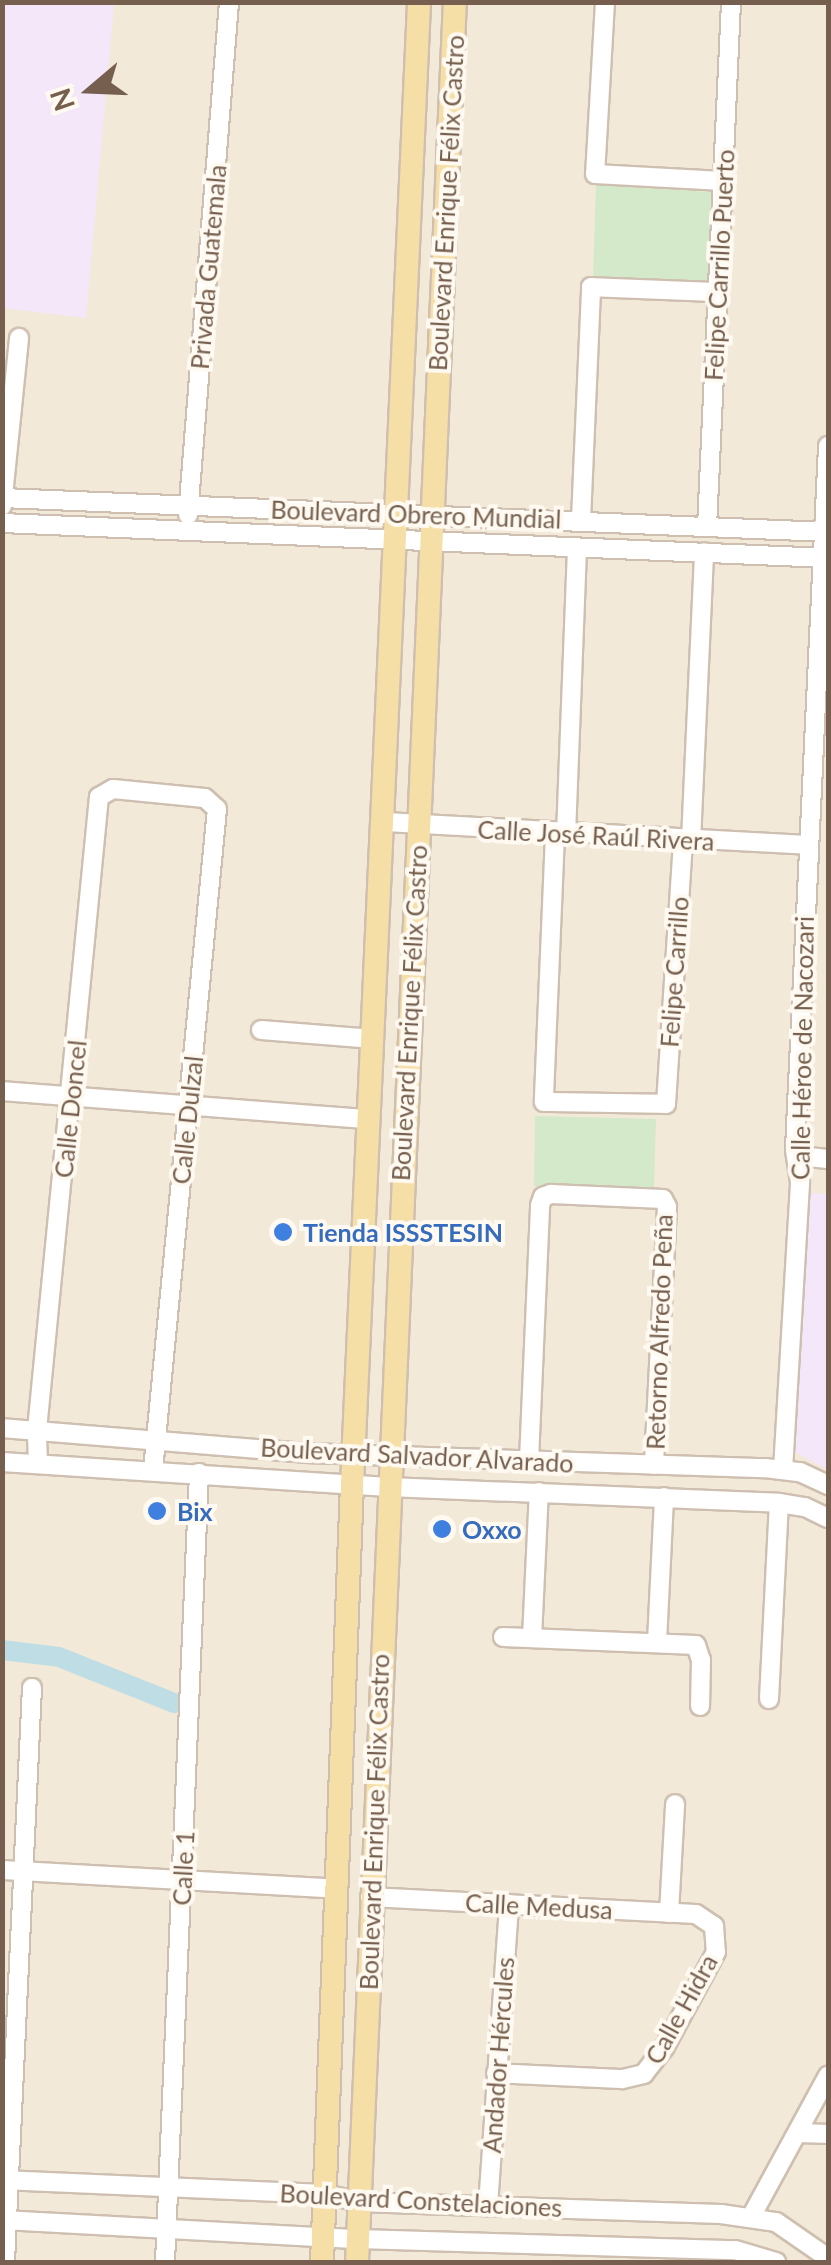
<!DOCTYPE html>
<html>
<head>
<meta charset="utf-8">
<style>
  body { margin:0 }
  #map { position:relative; width:831px; height:2265px; overflow:hidden; background:#fcf6eb; font-family:Lato,sans-serif }
  div>[style] { position:absolute }
  [style*='--x'] { left:calc(var(--x)*1px); top:calc(var(--y)*1px); width:calc(var(--w)*1px); rotate:calc(var(--a)*1deg) }
  .residential>* { inset:0; background:#f3e9d9 }
  .education>* { inset:0; background:#f3e7f9 }
  .green>* { inset:0; background:#d4e9c9 }
  .canal>* { height:20px; margin:-10px; padding:0 10px; transform-origin:10px; border-radius:10px; background:#bfdde5 }
  .roads { filter:drop-shadow(2px 0 #cebfb0) drop-shadow(-2px 0 #cebfb0) drop-shadow(0 2px #cebfb0) drop-shadow(0 -2px #cebfb0) }
  .minor>* { height:18px; margin:-9px; padding:0 9px; transform-origin:9px; border-radius:9px; background:#fff }
  .major>* { height:22px; margin:-11px; padding:0 11px; transform-origin:11px; border-radius:11px; background:#f6dea7 }
  .dots>* { width:28px; height:28px; translate:-50% -50%; box-sizing:border-box; border:5px solid #fefaf1; border-radius:50% }
  span { translate:-50% -50%; white-space:nowrap; text-align:center; line-height:1.15; -webkit-text-stroke:8px #fefaf1; paint-order:stroke }
  .street-label { font-size:25px; color:#765f4e }
  .shop-label { font-size:25px; color:#366cbe; font-weight:700 }
  .left { translate:0 -50%; text-align:left }
  .frame { position:absolute; inset:0; border:5px solid #765f4e; pointer-events:none }
  .north { position:absolute; left:40px; top:40px; width:100px; height:100px; -webkit-text-stroke:8px #fefaf1; paint-order:stroke; rotate:251deg; font-size:28px; font-weight:700; line-height:40px; text-align:center; color:#765f4e }
  .north::after { content:''; display:block; margin:auto; width:35px; height:45px; background:#765f4e; clip-path:polygon(50% 0,100% 100%,50% 72%,0 100%) }
</style>
</head>
<body>
<div id="map">
  <div class="residential">
    <div style="clip-path:polygon(3px 3px,828px 3px,828px 2262px,3px 2262px)"></div>
  </div>
  <div class="education">
    <div style="clip-path:polygon(3px 3px,114px 3px,86px 318px,3px 308px)"></div>
    <div style="clip-path:polygon(809px 1193px,828px 1194px,828px 1470px,795px 1452px)"></div>
  </div>
  <div class="green">
    <div style="clip-path:polygon(596px 185px,712px 192px,709px 281px,593px 277px)"></div>
    <div style="clip-path:polygon(535px 1116px,656px 1119px,654px 1188px,534px 1186px)"></div>
  </div>
  <div class="canal">
    <div style="--x:2;--y:1650;--w:57;--a:7"></div>
    <div style="--x:59;--y:1657;--w:124;--a:21.8"></div>
  </div>
  <div class="roads">
    <div class="minor">
      <div style="--x:605;--y:2;--w:172;--a:93.3"></div>
      <div style="--x:595;--y:174;--w:128;--a:3.1"></div>
      <div style="--x:2;--y:498;--w:827;--a:2.36"></div>
      <div style="--x:2;--y:506;--w:169;--a:-84.2"></div>
      <div style="--x:188;--y:515;--w:515;--a:-85.43"></div>
      <div style="--x:581;--y:520;--w:233;--a:-87.5"></div>
      <div style="--x:591;--y:287;--w:127;--a:2.3"></div>
      <div style="--x:2;--y:523;--w:827;--a:2.43"></div>
      <div style="--x:707;--y:527;--w:526;--a:-87.38"></div>
      <div style="--x:385;--y:822;--w:423;--a:3.1"></div>
      <div style="--x:555;--y:834;--w:268;--a:92.4"></div>
      <div style="--x:544;--y:1102;--w:122;--a:0.9"></div>
      <div style="--x:666;--y:1104;--w:265;--a:-86.3"></div>
      <div style="--x:566;--y:835;--w:287;--a:-87.8"></div>
      <div style="--x:691;--y:841;--w:289;--a:-87.4"></div>
      <div style="--x:261;--y:1030;--w:113;--a:4.6"></div>
      <div style="--x:2;--y:1091;--w:368;--a:4.4"></div>
      <div style="--x:799;--y:1156;--w:29;--a:6"></div>
      <div style="--x:2;--y:1428;--w:304;--a:4.7"></div>
      <div style="--x:305;--y:1453;--w:460;--a:1.9"></div>
      <div style="--x:765;--y:1468;--w:35;--a:7"></div>
      <div style="--x:800;--y:1472;--w:31;--a:25"></div>
      <div style="--x:529;--y:1460;--w:255;--a:-87.5"></div>
      <div style="--x:540;--y:1205;--w:9;--a:-69"></div>
      <div style="--x:543;--y:1197;--w:9;--a:-21"></div>
      <div style="--x:551;--y:1194;--w:112;--a:2.6"></div>
      <div style="--x:663;--y:1199;--w:9;--a:63"></div>
      <div style="--x:667;--y:1207;--w:258;--a:92.9"></div>
      <div style="--x:2;--y:1462;--w:387;--a:3.7"></div>
      <div style="--x:388;--y:1487;--w:391;--a:2.3"></div>
      <div style="--x:779;--y:1503;--w:26;--a:9"></div>
      <div style="--x:805;--y:1507;--w:25;--a:26"></div>
      <div style="--x:38;--y:1464;--w:34;--a:-92"></div>
      <div style="--x:37;--y:1430;--w:636;--a:-84.41"></div>
      <div style="--x:99;--y:797;--w:16;--a:-30"></div>
      <div style="--x:113;--y:789;--w:92;--a:5.6"></div>
      <div style="--x:205;--y:798;--w:16;--a:43"></div>
      <div style="--x:217;--y:809;--w:664;--a:95.53"></div>
      <div style="--x:783;--y:1470;--w:289;--a:-86.6"></div>
      <div style="--x:800;--y:1182;--w:33;--a:-99"></div>
      <div style="--x:795;--y:1149;--w:704;--a:-87.31"></div>
      <div style="--x:503;--y:1637;--w:193;--a:2.4"></div>
      <div style="--x:696;--y:1645;--w:16;--a:72"></div>
      <div style="--x:701;--y:1660;--w:46;--a:91.2"></div>
      <div style="--x:532;--y:1638;--w:146;--a:-87.3"></div>
      <div style="--x:657;--y:1642;--w:145;--a:-87.2"></div>
      <div style="--x:769;--y:1699;--w:196;--a:-87.1"></div>
      <div style="--x:2;--y:1870;--w:336;--a:3.2"></div>
      <div style="--x:370;--y:1897;--w:326;--a:3"></div>
      <div style="--x:696;--y:1914;--w:22;--a:34"></div>
      <div style="--x:714;--y:1926;--w:26;--a:86"></div>
      <div style="--x:716;--y:1952;--w:109;--a:118.4"></div>
      <div style="--x:664;--y:2048;--w:33;--a:128"></div>
      <div style="--x:644;--y:2074;--w:23;--a:167"></div>
      <div style="--x:622;--y:2079;--w:126;--a:-177.3"></div>
      <div style="--x:669;--y:1913;--w:109;--a:-86.8"></div>
      <div style="--x:800;--y:2133;--w:28;--a:2"></div>
      <div style="--x:2;--y:2180;--w:323;--a:2.5"></div>
      <div style="--x:325;--y:2194;--w:35;--a:13"></div>
      <div style="--x:359;--y:2202;--w:362;--a:1.9"></div>
      <div style="--x:721;--y:2214;--w:56;--a:8.3"></div>
      <div style="--x:776;--y:2222;--w:63;--a:34.7"></div>
      <div style="--x:488;--y:2206;--w:303;--a:-86"></div>
      <div style="--x:751;--y:2217;--w:161;--a:-61.4"></div>
      <div style="--x:2;--y:2220;--w:357;--a:3.1"></div>
      <div style="--x:358;--y:2239;--w:377;--a:1.7"></div>
      <div style="--x:735;--y:2250;--w:43;--a:16.3"></div>
      <div style="--x:5;--y:2262;--w:575;--a:-87.31"></div>
      <div style="--x:165;--y:2262;--w:790;--a:-87.53"></div>
    </div>
    <div class="major">
      <div style="--x:322;--y:2262;--w:778;--a:-87.79"></div>
      <div style="--x:352;--y:1485;--w:1485;--a:-87.41"></div>
      <div style="--x:357;--y:2262;--w:2262;--a:-87.52"></div>
    </div>
  </div>
  <div class="dots">
    <div style="left:283px;top:1232px;background:#3f7fe0"></div>
    <div style="left:157px;top:1511px;background:#3f7fe0"></div>
    <div style="left:442px;top:1529px;background:#3f7fe0"></div>
  </div>
  <div class="street-label">
    <span style="left:446px;top:203px;rotate:-87deg">Boulevard Enrique Félix Castro</span>
    <span style="left:719px;top:265px;rotate:-87deg">Felipe Carrillo Puerto</span>
    <span style="left:208px;top:267px;rotate:-85deg">Privada Guatemala</span>
    <span style="left:416px;top:514px;rotate:2deg">Boulevard Obrero Mundial</span>
    <span style="left:596px;top:835px;rotate:3deg">Calle José Raúl Rivera</span>
    <span style="left:674px;top:972px;rotate:-86deg">Felipe Carrillo</span>
    <span style="left:409px;top:1013px;rotate:-87deg">Boulevard Enrique Félix Castro</span>
    <span style="left:802px;top:1048px;rotate:-89deg">Calle Héroe de Nacozari</span>
    <span style="left:70px;top:1109px;rotate:-84deg">Calle Doncel</span>
    <span style="left:187px;top:1120px;rotate:-84deg">Calle Dulzal</span>
    <span style="left:659px;top:1332px;rotate:-88deg">Retorno Alfredo Peña</span>
    <span style="left:417px;top:1455px;rotate:3deg">Boulevard Salvador Alvarado</span>
    <span style="left:374px;top:1822px;rotate:-88deg">Boulevard Enrique Félix Castro</span>
    <span style="left:183px;top:1868px;rotate:-87deg">Calle 1</span>
    <span style="left:539px;top:1906px;rotate:3deg">Calle Medusa</span>
    <span style="left:681px;top:2009px;rotate:-61deg">Calle Hidra</span>
    <span style="left:498px;top:2055px;rotate:-86deg">Andador Hércules</span>
    <span style="left:421px;top:2200px;rotate:3deg">Boulevard Constelaciones</span>
  </div>
  <div class="shop-label">
    <span class="left" style="left:303px;top:1232px">Tienda ISSSTESIN</span>
    <span class="left" style="left:177px;top:1511px">Bix</span>
    <span class="left" style="left:462px;top:1529px">Oxxo</span>
  </div>
  <div class="frame"></div>
  <div class="north">N</div>
</div>
</body>
</html>
